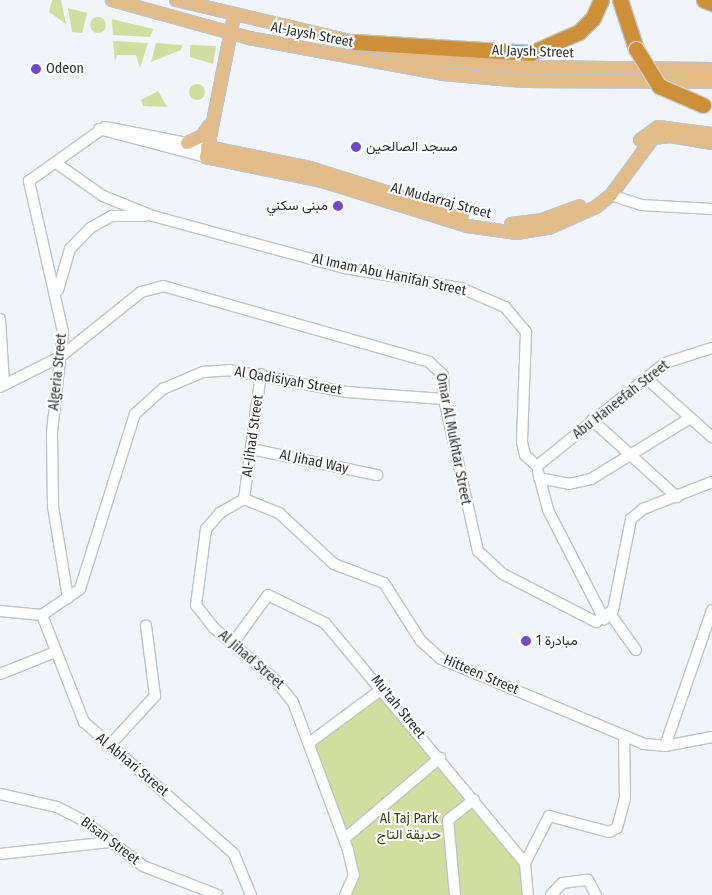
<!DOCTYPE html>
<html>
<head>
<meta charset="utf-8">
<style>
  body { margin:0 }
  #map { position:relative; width:712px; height:895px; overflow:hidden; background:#f1f5f9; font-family:"Fira Sans Condensed",Vazirmatn,sans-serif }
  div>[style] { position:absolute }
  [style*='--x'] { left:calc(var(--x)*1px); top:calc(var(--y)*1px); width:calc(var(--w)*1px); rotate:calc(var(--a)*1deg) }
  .green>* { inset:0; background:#d2dda0 }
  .round { border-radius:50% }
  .roads { filter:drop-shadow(1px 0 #bfc3c6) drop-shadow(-1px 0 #bfc3c6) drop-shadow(0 1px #bfc3c6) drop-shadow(0 -1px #bfc3c6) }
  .minor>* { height:10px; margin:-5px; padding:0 5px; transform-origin:5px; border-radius:5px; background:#fff }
  .major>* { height:12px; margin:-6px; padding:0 6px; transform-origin:6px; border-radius:6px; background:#e1bc88 }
  .highway>* { height:15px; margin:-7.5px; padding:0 7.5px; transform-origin:7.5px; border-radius:7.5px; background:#cd9039 }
  .bridges { filter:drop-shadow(1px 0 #d1d1d1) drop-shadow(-1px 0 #d1d1d1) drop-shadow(0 1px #d1d1d1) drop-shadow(0 -1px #d1d1d1) }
  .highway-bridge>* { height:15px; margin:-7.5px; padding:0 7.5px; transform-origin:7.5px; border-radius:7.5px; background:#cd9039 }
  .dots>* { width:14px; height:14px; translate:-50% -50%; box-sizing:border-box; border:2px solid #fff; border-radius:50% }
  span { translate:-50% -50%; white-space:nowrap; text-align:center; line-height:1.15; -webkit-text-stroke:4px #fff; paint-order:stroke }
  .street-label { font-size:14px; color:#2d2f30 }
  .poi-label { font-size:14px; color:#2d2f30 }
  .left { translate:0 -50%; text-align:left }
  .right { translate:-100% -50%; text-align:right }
  .park-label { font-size:14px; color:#3b4016 }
</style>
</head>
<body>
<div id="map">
  <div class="green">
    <div style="clip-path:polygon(52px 0,61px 0,66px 24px,49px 12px)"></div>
    <div style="clip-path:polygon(68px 8px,87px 13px,82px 33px,72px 32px)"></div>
    <div class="round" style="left:90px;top:17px;width:16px;height:16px"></div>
    <div style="clip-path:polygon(112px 19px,153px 29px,150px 37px,113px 35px)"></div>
    <div style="clip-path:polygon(113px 41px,148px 43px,140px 68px,136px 55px,117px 55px,115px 62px)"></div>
    <div style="clip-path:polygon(156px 43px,182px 45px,181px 50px,151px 62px)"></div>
    <div style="clip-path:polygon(190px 45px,216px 46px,213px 64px,190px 57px)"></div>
    <div class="round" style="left:189px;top:84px;width:16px;height:16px"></div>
    <div style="clip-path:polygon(158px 91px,167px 107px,143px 106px,141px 100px)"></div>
    <div style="clip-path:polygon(381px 694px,525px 864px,526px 895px,347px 895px,356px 877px,309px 745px)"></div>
  </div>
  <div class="roads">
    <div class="minor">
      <div style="--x:99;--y:129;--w:111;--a:14.7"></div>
      <div style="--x:56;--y:163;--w:57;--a:35.1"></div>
      <div style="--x:103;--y:196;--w:54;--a:21.8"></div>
      <div style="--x:153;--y:216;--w:199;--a:15.2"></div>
      <div style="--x:345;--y:268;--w:118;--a:9.8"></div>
      <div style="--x:461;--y:288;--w:48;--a:23.4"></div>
      <div style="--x:505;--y:307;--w:33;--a:50"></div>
      <div style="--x:526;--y:332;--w:110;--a:92.1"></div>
      <div style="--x:522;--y:442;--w:13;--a:77"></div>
      <div style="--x:525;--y:455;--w:16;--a:43"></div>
      <div style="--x:611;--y:195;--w:32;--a:18"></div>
      <div style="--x:641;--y:205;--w:71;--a:3.2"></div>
      <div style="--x:58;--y:290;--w:43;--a:-73.7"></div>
      <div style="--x:70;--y:249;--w:29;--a:-46"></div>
      <div style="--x:90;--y:228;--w:25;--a:-29"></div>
      <div style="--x:112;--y:216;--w:33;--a:0"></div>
      <div style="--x:0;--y:319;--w:65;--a:86.5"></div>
      <div style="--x:646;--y:378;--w:89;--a:41.8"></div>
      <div style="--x:0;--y:387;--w:67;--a:-26.6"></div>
      <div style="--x:60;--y:357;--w:104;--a:-38.7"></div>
      <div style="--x:141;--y:292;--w:23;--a:-15"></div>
      <div style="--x:163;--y:286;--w:277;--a:15.9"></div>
      <div style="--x:429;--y:362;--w:19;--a:43"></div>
      <div style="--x:443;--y:375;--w:24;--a:88"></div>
      <div style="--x:444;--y:399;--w:156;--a:77.4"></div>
      <div style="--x:478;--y:551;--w:34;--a:43"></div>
      <div style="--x:503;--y:574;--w:105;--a:27.3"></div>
      <div style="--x:596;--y:622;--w:21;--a:-35"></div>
      <div style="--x:613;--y:610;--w:93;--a:-78.8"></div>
      <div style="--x:631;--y:519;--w:16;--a:-40"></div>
      <div style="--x:643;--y:509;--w:74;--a:-21.4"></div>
      <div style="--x:592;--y:420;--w:115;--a:42.2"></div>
      <div style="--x:251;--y:449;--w:129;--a:11.7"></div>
      <div style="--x:537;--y:466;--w:164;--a:-38.8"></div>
      <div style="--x:665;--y:363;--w:49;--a:-17.7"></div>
      <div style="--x:538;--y:472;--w:39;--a:75"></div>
      <div style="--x:548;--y:510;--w:123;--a:62.8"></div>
      <div style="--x:539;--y:478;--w:31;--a:11"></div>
      <div style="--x:569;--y:484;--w:23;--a:-13"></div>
      <div style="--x:591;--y:479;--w:115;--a:-31.5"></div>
      <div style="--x:244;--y:499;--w:38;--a:22"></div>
      <div style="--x:279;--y:513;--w:75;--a:42.8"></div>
      <div style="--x:334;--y:564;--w:53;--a:20.8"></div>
      <div style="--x:384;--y:583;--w:69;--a:57.5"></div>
      <div style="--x:421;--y:641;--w:27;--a:42"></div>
      <div style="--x:441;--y:659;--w:220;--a:22.7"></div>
      <div style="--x:644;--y:744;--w:21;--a:5"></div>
      <div style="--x:665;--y:746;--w:48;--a:-10.8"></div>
      <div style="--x:244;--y:499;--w:28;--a:150"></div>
      <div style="--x:220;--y:513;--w:21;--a:131"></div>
      <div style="--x:206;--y:529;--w:77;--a:97.5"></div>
      <div style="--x:196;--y:605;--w:29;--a:52"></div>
      <div style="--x:214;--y:628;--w:80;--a:40.4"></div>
      <div style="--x:275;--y:680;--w:28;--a:51"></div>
      <div style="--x:293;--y:702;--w:158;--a:69.6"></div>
      <div style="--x:348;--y:850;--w:26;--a:77"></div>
      <div style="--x:354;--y:875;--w:22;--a:114"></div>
      <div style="--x:244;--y:499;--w:126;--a:-82.3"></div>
      <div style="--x:68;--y:598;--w:93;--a:-99.3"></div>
      <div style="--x:53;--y:506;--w:74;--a:-90.8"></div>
      <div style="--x:52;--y:432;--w:101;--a:-83.7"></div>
      <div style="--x:63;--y:332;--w:155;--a:-102.7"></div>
      <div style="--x:29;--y:181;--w:93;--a:-35.4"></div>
      <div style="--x:105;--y:127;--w:104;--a:11.1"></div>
      <div style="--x:0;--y:611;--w:42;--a:5.4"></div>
      <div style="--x:42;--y:615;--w:46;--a:-34.4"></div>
      <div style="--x:80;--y:589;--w:183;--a:-72.6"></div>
      <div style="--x:135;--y:414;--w:38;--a:-42"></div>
      <div style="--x:163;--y:389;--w:43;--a:-23"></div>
      <div style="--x:203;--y:372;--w:26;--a:-4"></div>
      <div style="--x:229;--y:370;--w:119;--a:10.6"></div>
      <div style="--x:346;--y:392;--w:98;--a:4.1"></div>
      <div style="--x:42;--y:615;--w:115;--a:68.6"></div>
      <div style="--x:84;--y:722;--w:200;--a:41.3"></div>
      <div style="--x:234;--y:854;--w:44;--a:67.5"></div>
      <div style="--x:611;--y:615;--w:43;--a:54.5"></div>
      <div style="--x:233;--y:643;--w:59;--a:-53.9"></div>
      <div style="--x:268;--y:595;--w:64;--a:26.2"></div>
      <div style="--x:325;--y:623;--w:312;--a:50.2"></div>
      <div style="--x:525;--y:863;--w:32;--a:85"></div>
      <div style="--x:0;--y:674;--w:59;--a:-21.8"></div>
      <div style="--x:309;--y:743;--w:91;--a:-36.5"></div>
      <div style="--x:109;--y:746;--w:68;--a:-47.4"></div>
      <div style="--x:155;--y:696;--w:71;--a:-97.3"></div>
      <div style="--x:665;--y:746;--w:144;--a:-70.9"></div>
      <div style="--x:0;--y:794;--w:58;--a:12.8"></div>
      <div style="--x:57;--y:807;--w:30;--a:27"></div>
      <div style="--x:84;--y:821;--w:74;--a:37.3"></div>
      <div style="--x:143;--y:866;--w:80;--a:21.1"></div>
      <div style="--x:344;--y:839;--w:126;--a:-40.2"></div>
      <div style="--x:0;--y:854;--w:112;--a:-6.2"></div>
      <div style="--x:525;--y:863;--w:53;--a:-62.9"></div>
      <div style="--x:549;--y:816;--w:62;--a:14.9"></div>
      <div style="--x:609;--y:832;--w:9;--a:-27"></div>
      <div style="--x:617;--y:828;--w:30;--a:-75"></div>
      <div style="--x:625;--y:799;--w:63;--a:-90.9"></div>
      <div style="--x:455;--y:895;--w:75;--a:-95.3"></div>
      <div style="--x:448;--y:820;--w:33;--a:-38"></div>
      <div style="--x:551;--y:895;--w:16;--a:-47"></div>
      <div style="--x:562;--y:883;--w:26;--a:-7"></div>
      <div style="--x:588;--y:880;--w:17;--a:62"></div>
    </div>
    <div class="major">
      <div style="--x:112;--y:0;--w:142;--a:15.5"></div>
      <div style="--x:249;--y:38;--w:197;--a:10.5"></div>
      <div style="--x:443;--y:74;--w:81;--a:4.9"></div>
      <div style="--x:524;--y:81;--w:188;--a:0.3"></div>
      <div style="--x:176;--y:0;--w:256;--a:13.3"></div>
      <div style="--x:425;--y:59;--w:91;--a:5"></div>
      <div style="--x:516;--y:67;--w:196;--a:0.6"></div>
      <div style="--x:234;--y:16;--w:144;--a:101.2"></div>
      <div style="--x:206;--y:157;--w:118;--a:11.7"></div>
      <div style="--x:322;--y:181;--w:152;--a:17.2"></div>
      <div style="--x:467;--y:226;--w:49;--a:8.1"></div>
      <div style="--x:516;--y:233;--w:33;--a:-9"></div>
      <div style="--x:549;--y:228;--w:51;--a:-24.1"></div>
      <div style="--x:596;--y:207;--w:19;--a:-39"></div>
      <div style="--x:611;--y:195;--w:71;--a:-53.6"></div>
      <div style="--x:653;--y:138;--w:17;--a:-7"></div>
      <div style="--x:670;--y:136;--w:43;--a:9.5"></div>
      <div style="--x:640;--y:140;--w:22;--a:-36"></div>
      <div style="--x:658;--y:127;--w:54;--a:7.4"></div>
      <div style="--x:187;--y:143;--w:17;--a:-25"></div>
      <div style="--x:202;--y:136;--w:12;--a:-55"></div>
      <div style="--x:207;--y:147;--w:105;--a:11.5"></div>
      <div style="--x:310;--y:168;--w:159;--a:17.5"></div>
      <div style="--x:511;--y:224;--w:31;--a:-7"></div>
      <div style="--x:542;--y:220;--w:40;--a:-20.2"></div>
    </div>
    <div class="highway">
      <div style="--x:620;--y:0;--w:52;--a:71.9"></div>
      <div style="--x:704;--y:0;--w:9;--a:21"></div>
      <div style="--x:355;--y:42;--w:176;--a:3.6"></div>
      <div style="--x:531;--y:53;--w:52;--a:-23.6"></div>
      <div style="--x:579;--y:32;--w:20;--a:-45"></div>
      <div style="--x:593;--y:18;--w:20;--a:-66"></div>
    </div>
  </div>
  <div class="bridges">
    <div class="highway-bridge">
      <div style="--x:636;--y:49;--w:44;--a:58.1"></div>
      <div style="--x:659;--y:86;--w:48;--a:23.4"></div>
    </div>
  </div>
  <div class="dots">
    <div style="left:36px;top:69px;background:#6e4ac3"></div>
    <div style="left:356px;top:147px;background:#6e4ac3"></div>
    <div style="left:338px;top:206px;background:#6e4ac3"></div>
    <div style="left:526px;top:641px;background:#6e4ac3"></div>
  </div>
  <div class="street-label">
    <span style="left:312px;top:35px;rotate:11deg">Al-Jaysh Street</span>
    <span style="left:533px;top:52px;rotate:2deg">Al Jaysh Street</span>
    <span style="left:441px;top:201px;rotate:15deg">Al Mudarraj Street</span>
    <span style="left:389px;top:275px;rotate:12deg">Al Imam Abu Hanifah Street</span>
    <span style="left:58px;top:372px;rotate:-84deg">Algeria Street</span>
    <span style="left:288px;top:381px;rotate:10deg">Al Qadisiyah Street</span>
    <span style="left:621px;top:400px;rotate:-38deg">Abu Haneefah Street</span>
    <span style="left:253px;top:436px;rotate:-82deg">Al-Jihad Street</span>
    <span style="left:453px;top:439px;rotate:79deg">Omar Al Mukhtar Street</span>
    <span style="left:314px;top:462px;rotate:12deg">Al Jihad Way</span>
    <span style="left:251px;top:660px;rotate:41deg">Al Jihad Street</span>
    <span style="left:481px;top:675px;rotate:23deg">Hitteen Street</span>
    <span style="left:398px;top:707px;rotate:51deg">Mu'tah Street</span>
    <span style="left:132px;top:765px;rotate:40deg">Al Abhari Street</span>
    <span style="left:110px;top:841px;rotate:37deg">Bisan Street</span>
  </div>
  <div class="poi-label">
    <span class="left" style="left:46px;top:69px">Odeon</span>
    <span class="left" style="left:366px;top:147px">مسجد الصالحين</span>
    <span class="right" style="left:328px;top:206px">مبنى سكني</span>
    <span class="left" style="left:536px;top:641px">مبادرة 1</span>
  </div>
  <div class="park-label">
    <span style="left:409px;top:827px">Al Taj Park<br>حديقة التاج</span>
  </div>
</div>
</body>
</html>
